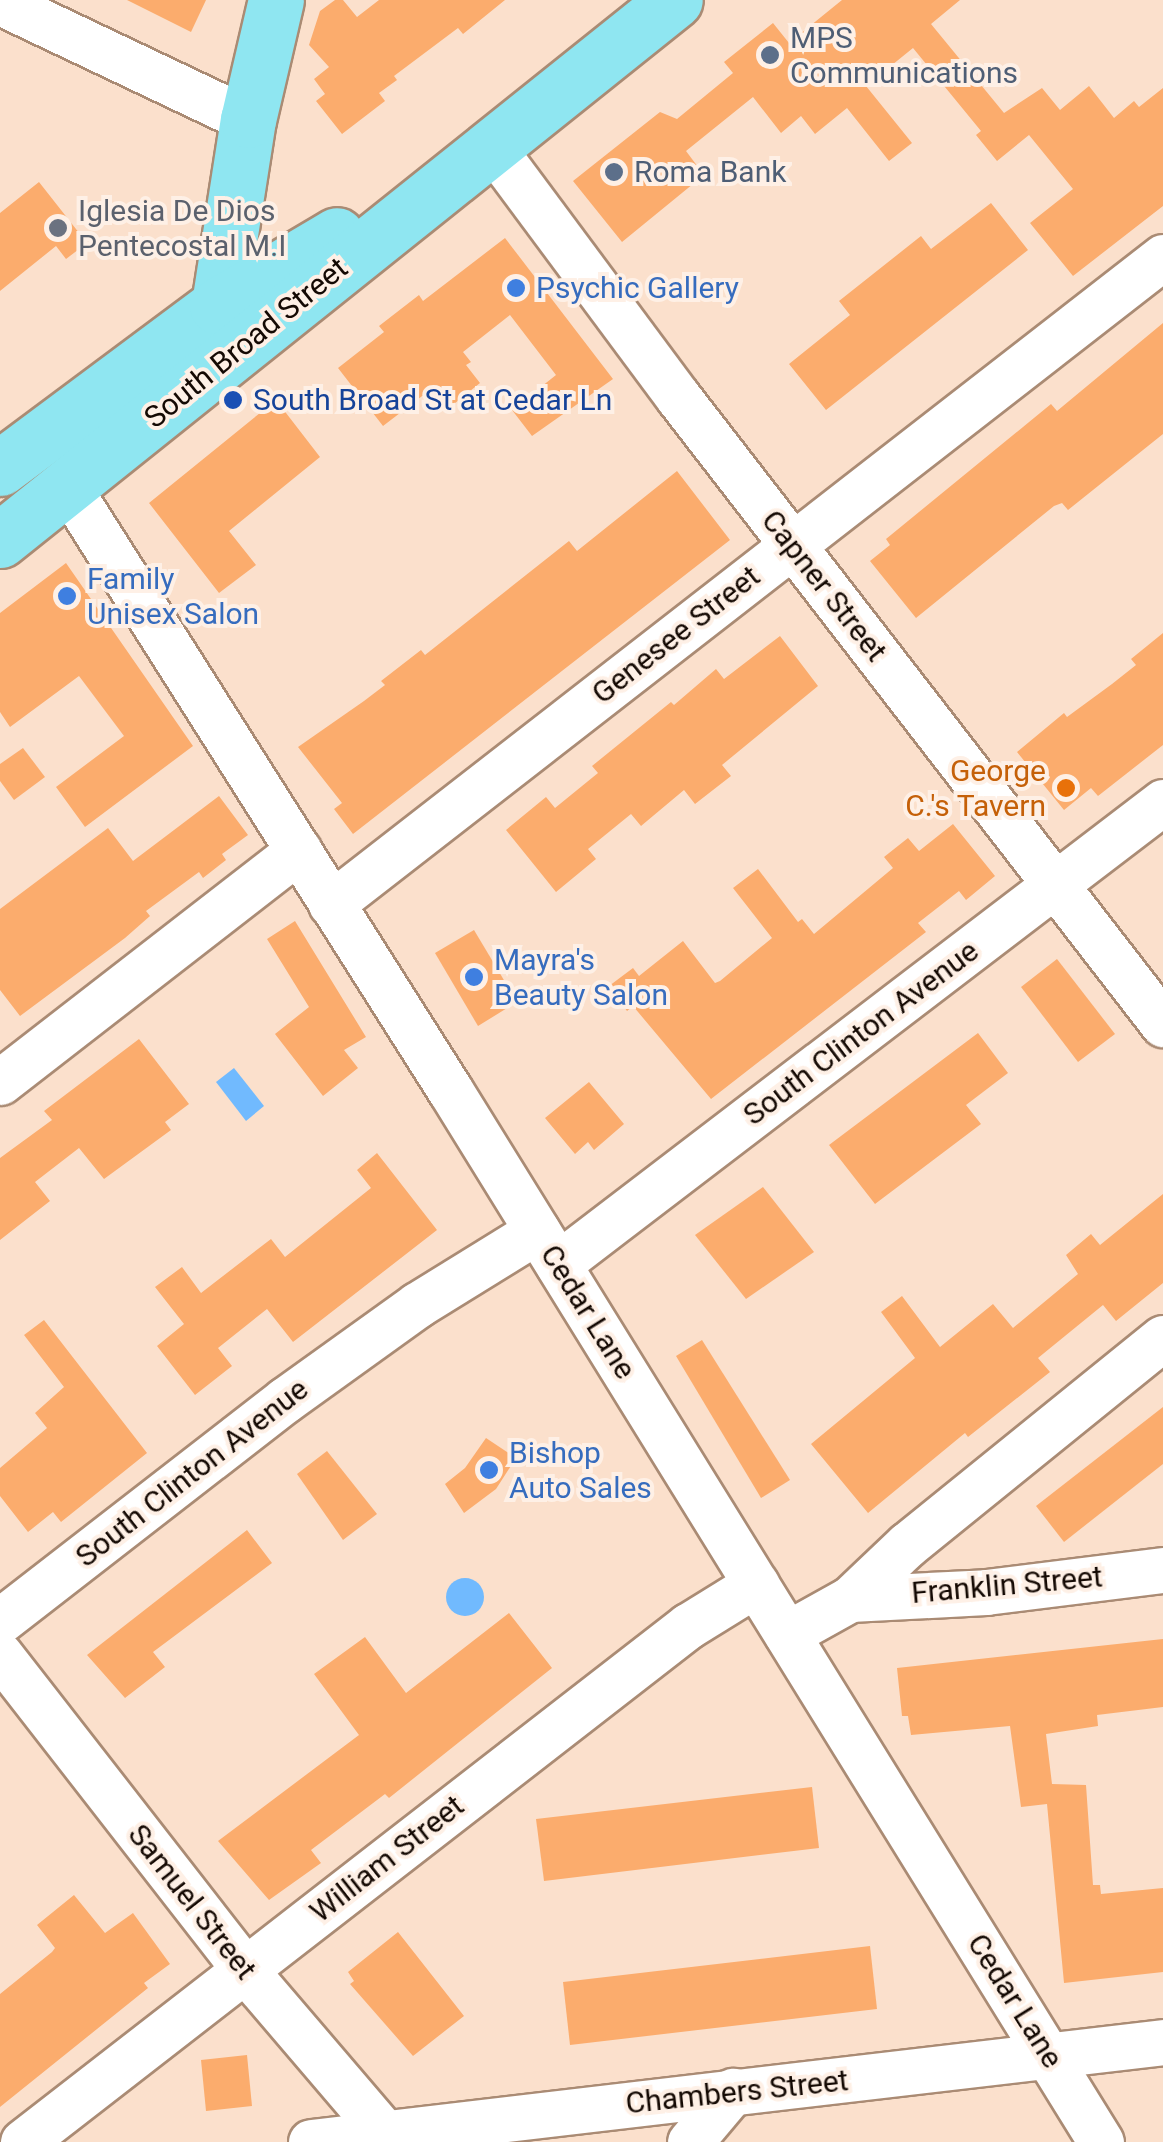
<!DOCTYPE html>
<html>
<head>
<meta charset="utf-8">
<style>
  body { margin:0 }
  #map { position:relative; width:1163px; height:2142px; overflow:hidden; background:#fbe0cc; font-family:Roboto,sans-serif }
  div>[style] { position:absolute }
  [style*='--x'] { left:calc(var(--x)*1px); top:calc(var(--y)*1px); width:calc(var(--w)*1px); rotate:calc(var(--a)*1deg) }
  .water>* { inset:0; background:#71bafe }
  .round { border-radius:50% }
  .building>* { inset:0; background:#fbac6d }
  .roads { filter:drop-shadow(2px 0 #aa8b74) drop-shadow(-2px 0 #aa8b74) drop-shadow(0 2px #aa8b74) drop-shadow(0 -2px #aa8b74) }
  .minor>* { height:45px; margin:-22.5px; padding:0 22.5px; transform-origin:22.5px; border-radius:22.5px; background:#fff }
  .major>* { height:55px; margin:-27.5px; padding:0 27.5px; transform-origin:27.5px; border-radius:27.5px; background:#8fe6f1 }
  .dots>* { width:28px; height:28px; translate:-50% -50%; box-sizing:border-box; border:5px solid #fef0e6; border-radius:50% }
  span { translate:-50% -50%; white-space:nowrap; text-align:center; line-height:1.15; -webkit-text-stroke:8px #fef0e6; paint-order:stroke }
  .service-label { font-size:30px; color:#4e5e75 }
  .left { translate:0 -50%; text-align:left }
  .worship-label { font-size:30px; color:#5b616d }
  .shop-label { font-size:30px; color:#366cbe }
  .street-label { font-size:30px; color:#140903 }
  .transit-label { font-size:30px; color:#164399 }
  .food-label { font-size:30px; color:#c56008 }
  .right { translate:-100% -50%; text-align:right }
</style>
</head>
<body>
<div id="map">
  <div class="water">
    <div style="clip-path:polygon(234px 1068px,264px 1106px,246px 1121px,216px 1082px)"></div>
    <div class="round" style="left:446px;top:1578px;width:38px;height:38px"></div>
  </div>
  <div class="building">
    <div style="clip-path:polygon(127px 0,206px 0,191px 32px)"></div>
    <div style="clip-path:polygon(335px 0,343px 0,357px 17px,379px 0,505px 0,463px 34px,458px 28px,394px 76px,397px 80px,379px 93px,385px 101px,342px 134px,316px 101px,325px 94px,314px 79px,329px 67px,309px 45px,320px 11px)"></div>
    <div style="clip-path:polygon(842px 0,960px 0,931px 24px,1004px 113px,1042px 88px,1060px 110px,1089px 86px,1114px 118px,1134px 101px,1139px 107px,1163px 88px,1163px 206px,1073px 276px,1030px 223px,1073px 189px,1029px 135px,997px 161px,976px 135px,981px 131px,913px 48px,866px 86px,912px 143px,889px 161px,847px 108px,815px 134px,801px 116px,781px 133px,753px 97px,686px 151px,704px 175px,622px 242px,573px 181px,660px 112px,677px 119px,733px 73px,724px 62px,773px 23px,789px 43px)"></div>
    <div style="clip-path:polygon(39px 182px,87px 243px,66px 259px,56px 246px,0 291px,0 213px)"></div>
    <div style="clip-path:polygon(991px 203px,1028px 250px,826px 410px,789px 364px,850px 315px,839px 301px,921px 236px,931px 249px)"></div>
    <div style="clip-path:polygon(505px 238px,613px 379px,532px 436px,512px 410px,556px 375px,510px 315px,463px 352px,471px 362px,466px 365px,480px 383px,449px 408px,435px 390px,430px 390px,383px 426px,338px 368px,384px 332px,379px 326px,419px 295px,423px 301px)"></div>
    <div style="clip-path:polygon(1163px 323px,1163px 434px,1068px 510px,1062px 503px,1054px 506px,916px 618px,870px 561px,890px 545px,886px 539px,1051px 404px,1057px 411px)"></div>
    <div style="clip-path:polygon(276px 400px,320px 457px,229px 531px,256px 565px,219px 593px,149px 503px)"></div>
    <div style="clip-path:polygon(677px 471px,730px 540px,353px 834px,334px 809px,342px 803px,298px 747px,364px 701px,385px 685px,381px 681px,421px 650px,425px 655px,569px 541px,577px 551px)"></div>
    <div style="clip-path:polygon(66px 563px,193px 746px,85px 827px,56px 787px,124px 736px,79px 676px,10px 727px,0 712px,0 613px)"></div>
    <div style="clip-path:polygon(1163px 633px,1163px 745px,1098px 796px,1091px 788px,1064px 810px,1017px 752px,1064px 713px,1067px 717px,1112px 684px,1136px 665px,1131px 659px)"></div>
    <div style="clip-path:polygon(780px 636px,818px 686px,722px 765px,731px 776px,695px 804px,684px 790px,641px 826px,631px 814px,588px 849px,596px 859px,556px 892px,506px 830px,546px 797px,555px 808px,598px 773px,592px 766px,671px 702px,674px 705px,716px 669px,724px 679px)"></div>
    <div style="clip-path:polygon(23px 748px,45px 777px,14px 800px,0 781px,0 764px)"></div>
    <div style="clip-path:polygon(219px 796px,248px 835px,222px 854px,226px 860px,203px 878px,199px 872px,146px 911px,150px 916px,125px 938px,20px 1016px,0 990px,0 909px,108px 828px,133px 861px)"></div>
    <div style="clip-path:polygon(953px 824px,995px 876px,966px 900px,959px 891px,918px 923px,926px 932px,711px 1099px,633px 1006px,627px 1011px,609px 986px,633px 968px,639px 976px,683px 941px,715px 983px,720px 981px,772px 938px,733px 888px,758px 869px,798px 922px,802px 919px,814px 934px,893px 868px,884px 857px,908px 838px,919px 851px)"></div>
    <div style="clip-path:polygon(295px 921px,366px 1037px,344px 1050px,358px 1068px,323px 1096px,275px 1034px,309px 1007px,267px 939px)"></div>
    <div style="clip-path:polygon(474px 930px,517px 1002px,478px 1026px,435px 953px)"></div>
    <div style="clip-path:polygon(1057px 959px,1115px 1034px,1078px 1062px,1021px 987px)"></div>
    <div style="clip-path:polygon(978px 1033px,1008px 1073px,966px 1105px,981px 1124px,875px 1204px,829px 1145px)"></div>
    <div style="clip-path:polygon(139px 1039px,189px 1104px,165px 1122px,171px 1130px,104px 1179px,79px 1148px,35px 1182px,50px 1201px,0 1240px,0 1158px,52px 1120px,44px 1111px)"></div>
    <div style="clip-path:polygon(589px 1082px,624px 1124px,594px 1150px,588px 1142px,575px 1154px,545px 1118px)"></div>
    <div style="clip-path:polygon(377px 1153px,437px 1230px,293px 1342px,267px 1309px,218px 1348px,232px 1366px,195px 1395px,157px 1346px,184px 1324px,155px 1287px,182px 1267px,201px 1293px,271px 1239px,285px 1257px,371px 1188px,357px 1170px)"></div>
    <div style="clip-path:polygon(763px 1187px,814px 1252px,746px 1299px,695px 1235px)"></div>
    <div style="clip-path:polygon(1163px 1194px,1163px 1283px,1116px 1321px,1103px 1305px,1038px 1358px,1050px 1372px,968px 1437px,965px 1433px,868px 1513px,811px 1444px,915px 1358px,881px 1312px,902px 1296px,940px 1347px,993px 1304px,1013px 1328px,1078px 1274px,1066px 1255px,1091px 1234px,1100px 1245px)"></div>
    <div style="clip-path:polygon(44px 1320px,147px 1453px,61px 1522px,53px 1512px,28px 1532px,0 1496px,0 1468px,47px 1428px,35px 1413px,64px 1387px,24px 1335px)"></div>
    <div style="clip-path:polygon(702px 1340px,790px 1480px,761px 1498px,676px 1356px)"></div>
    <div style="clip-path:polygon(1163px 1407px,1163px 1464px,1064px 1542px,1036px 1506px)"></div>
    <div style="clip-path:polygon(486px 1438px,516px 1458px,496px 1489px,464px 1513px,445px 1484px,465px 1468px)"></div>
    <div style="clip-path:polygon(327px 1451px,377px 1514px,343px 1540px,297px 1474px)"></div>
    <div style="clip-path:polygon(247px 1530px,272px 1563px,153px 1652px,165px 1667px,125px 1698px,87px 1655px)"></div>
    <div style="clip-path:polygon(509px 1613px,552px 1668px,389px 1798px,385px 1794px,311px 1850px,321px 1863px,269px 1900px,218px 1841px,359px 1735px,314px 1674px,365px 1637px,406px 1693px)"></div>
    <div style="clip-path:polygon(1163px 1639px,1163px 1707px,1097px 1715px,1098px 1726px,1046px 1734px,1052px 1784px,1086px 1785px,1093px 1885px,1100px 1885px,1101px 1894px,1163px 1888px,1163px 1972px,1064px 1983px,1047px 1804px,1021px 1807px,1010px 1726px,911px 1735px,908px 1716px,902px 1716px,897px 1668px)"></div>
    <div style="clip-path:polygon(812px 1787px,819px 1848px,544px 1881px,536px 1819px)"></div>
    <div style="clip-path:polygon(74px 1895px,105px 1933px,133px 1913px,170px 1964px,144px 1983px,148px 1988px,0 2107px,0 1994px,52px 1952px,55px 1948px,37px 1925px)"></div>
    <div style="clip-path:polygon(398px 1932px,464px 2016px,413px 2056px,350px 1984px,354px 1981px,348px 1972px)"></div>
    <div style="clip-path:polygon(870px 1946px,877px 2009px,570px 2045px,563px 1982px)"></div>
    <div style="clip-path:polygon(247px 2055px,252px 2106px,206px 2111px,201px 2060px)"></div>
  </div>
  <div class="roads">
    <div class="minor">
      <div style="--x:0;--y:2;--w:275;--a:25.4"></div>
      <div style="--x:490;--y:144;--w:315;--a:53.4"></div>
      <div style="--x:678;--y:397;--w:793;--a:52.28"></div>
      <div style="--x:68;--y:487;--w:714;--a:57.65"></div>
      <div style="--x:450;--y:1090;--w:1237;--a:58.25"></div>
      <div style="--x:331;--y:904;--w:1054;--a:-37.87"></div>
      <div style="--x:0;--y:1082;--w:378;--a:-37.8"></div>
      <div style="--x:558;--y:1264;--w:761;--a:-37.37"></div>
      <div style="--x:850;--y:1599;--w:136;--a:-2.9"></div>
      <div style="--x:986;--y:1592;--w:178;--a:-7.1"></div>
      <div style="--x:0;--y:1621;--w:361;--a:-37.8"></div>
      <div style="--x:285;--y:1400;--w:163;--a:-35.7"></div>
      <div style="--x:417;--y:1305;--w:141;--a:-31.7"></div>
      <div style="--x:787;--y:1634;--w:72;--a:-29.1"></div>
      <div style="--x:850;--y:1599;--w:79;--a:-43.5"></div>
      <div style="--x:907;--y:1545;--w:329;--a:-39"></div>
      <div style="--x:0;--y:1655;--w:399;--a:52.1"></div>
      <div style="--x:245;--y:1970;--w:226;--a:49.5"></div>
      <div style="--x:23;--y:2142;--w:842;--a:-37.81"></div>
      <div style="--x:688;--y:1626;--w:80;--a:-31.7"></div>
      <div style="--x:311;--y:2142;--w:858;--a:-6.69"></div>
      <div style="--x:690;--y:2142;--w:67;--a:-49.9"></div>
    </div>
    <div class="major">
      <div style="--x:215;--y:330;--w:213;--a:-81.1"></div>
      <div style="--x:248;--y:120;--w:123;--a:-76.9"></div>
      <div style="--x:0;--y:468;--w:271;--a:-36.7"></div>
      <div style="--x:217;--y:306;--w:139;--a:-30.6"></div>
      <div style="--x:0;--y:540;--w:864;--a:-38.66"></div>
    </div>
  </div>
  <div class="dots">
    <div style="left:770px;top:55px;background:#5c6f8a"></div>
    <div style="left:614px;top:172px;background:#5c6f8a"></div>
    <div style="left:58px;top:228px;background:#6b7280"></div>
    <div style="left:516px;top:288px;background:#3f7fe0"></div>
    <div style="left:233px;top:400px;background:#1a4fb4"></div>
    <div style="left:67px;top:596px;background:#3f7fe0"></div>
    <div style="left:1066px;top:788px;background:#e8710a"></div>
    <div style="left:474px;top:977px;background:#3f7fe0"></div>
    <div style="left:489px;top:1470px;background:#3f7fe0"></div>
  </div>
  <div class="service-label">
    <span class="left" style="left:790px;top:55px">MPS<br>Communications</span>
    <span class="left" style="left:634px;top:172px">Roma Bank</span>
  </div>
  <div class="worship-label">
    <span class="left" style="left:78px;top:228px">Iglesia De Dios<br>Pentecostal M.I</span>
  </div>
  <div class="shop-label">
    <span class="left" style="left:536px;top:288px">Psychic Gallery</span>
    <span class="left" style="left:87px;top:596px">Family<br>Unisex Salon</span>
    <span class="left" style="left:494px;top:977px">Mayra's<br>Beauty Salon</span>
    <span class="left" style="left:509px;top:1470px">Bishop<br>Auto Sales</span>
  </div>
  <div class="street-label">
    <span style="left:246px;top:343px;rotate:-39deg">South Broad Street</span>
    <span style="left:824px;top:586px;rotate:52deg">Capner Street</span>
    <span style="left:676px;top:635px;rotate:-38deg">Genesee Street</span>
    <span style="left:861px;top:1033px;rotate:-37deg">South Clinton Avenue</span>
    <span style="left:588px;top:1312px;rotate:58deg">Cedar Lane</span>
    <span style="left:192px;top:1473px;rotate:-38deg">South Clinton Avenue</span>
    <span style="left:1007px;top:1585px;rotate:-5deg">Franklin Street</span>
    <span style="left:387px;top:1859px;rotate:-38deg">William Street</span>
    <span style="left:192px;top:1902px;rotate:52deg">Samuel Street</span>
    <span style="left:1015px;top:2001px;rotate:58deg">Cedar Lane</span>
    <span style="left:737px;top:2092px;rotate:-6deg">Chambers Street</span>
  </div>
  <div class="transit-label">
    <span class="left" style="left:253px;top:400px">South Broad St at Cedar Ln</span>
  </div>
  <div class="food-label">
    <span class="right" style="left:1046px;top:788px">George<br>C.'s Tavern</span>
  </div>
</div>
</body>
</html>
